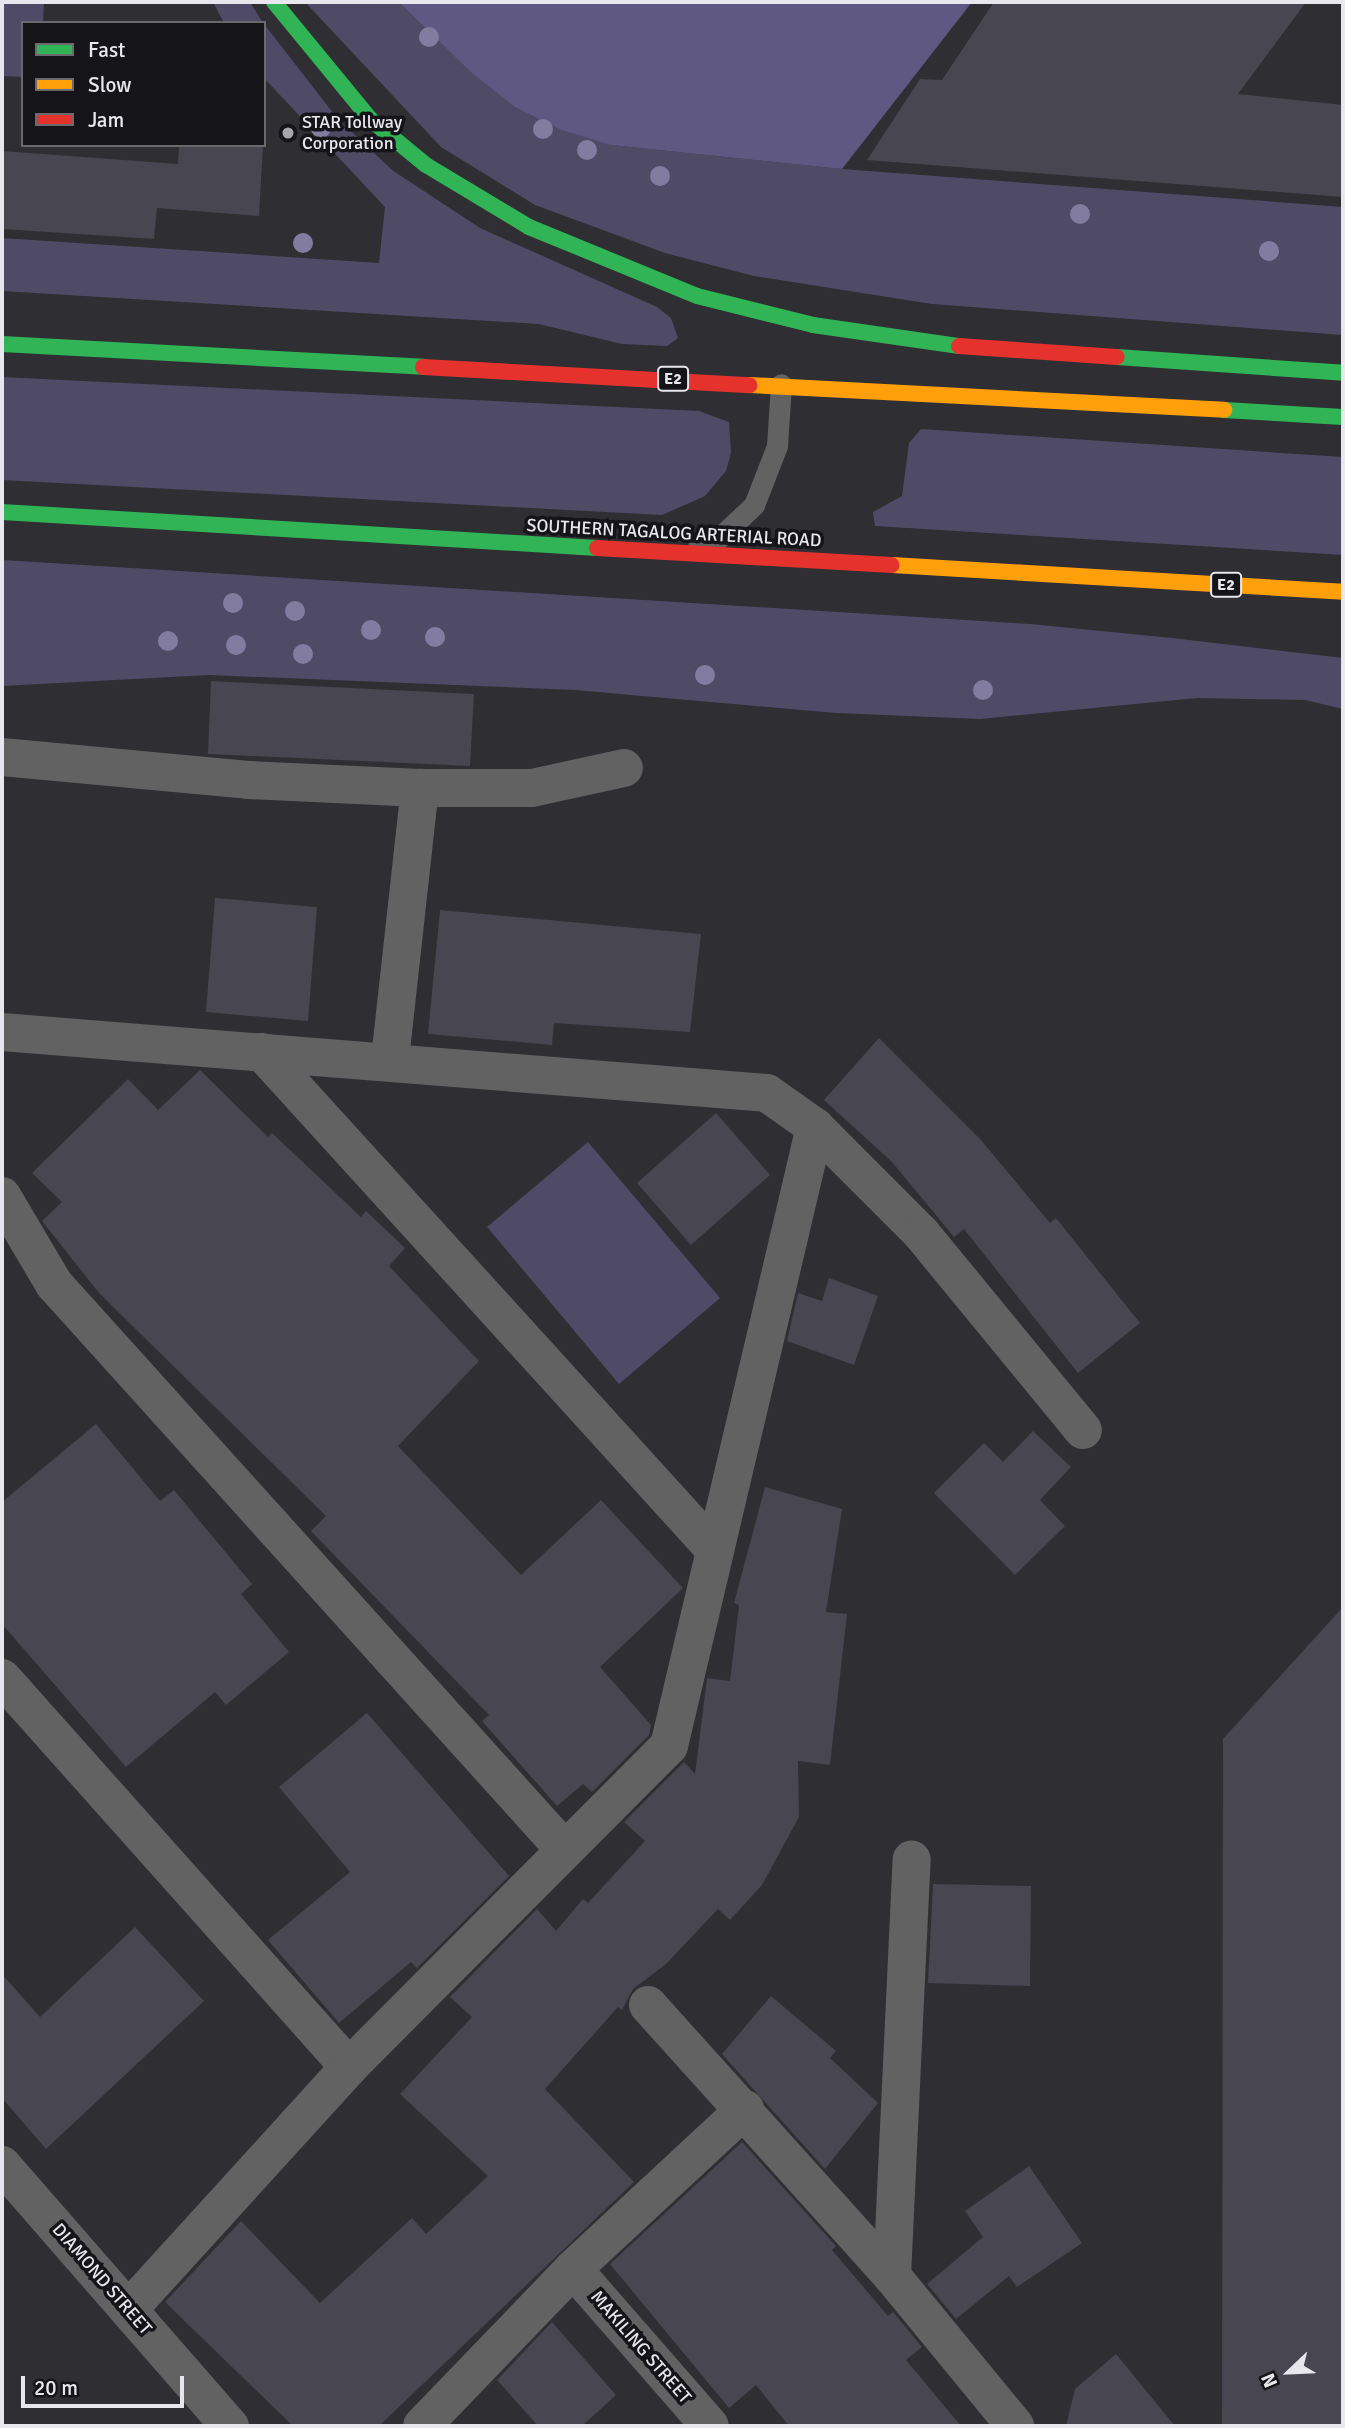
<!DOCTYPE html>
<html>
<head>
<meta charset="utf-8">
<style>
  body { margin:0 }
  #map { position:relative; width:1345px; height:2428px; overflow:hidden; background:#2e2e33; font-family:Signika,sans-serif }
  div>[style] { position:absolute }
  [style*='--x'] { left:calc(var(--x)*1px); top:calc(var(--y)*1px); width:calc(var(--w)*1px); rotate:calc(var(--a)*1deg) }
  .green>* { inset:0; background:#4f4b67 }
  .forest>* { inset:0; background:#5f5883 }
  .building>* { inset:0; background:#484651 }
  .lane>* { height:21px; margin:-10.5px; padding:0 10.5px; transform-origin:10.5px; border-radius:10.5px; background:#626263 }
  .street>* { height:38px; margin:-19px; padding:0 19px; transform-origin:19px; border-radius:19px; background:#626263 }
  .fast>* { height:16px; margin:-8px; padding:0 8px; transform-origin:8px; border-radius:8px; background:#30b455 }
  .slow>* { height:16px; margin:-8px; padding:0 8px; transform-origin:8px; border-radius:8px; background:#ff9f0a }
  .jam>* { height:16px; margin:-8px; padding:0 8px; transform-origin:8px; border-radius:8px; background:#e5322d }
  .trees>* { width:20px; height:20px; margin:-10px; border-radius:50%; background:#827ca0 }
  .dots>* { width:19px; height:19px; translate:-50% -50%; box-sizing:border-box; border:4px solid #151519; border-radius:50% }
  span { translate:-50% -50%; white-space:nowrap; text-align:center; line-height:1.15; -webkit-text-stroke:7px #151519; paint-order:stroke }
  .shield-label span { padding:2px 5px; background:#151519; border:2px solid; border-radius:5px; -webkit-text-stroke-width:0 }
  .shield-label { font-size:16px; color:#e7e7ed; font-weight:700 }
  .poi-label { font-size:18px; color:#e7e7ed }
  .left { translate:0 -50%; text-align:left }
  .street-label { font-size:18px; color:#e7e7ed }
  .frame { position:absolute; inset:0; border:4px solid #e7e7ed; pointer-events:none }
  .legend { position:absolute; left:21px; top:21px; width:245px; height:126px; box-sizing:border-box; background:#151519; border:2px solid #69696e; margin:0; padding:9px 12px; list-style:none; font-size:21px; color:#e7e7ed }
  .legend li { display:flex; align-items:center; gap:14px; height:35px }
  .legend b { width:35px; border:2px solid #69696e }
  .north { position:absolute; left:1254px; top:2337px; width:70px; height:70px; -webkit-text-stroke:5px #151519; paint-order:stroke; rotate:247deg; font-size:19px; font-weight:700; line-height:28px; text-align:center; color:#e7e7ed }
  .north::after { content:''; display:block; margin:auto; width:24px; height:32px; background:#e7e7ed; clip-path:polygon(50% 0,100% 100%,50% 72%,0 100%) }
  .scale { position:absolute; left:21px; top:2376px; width:163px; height:32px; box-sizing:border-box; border:4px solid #e7e7ed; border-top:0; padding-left:9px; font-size:21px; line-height:24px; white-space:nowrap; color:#e7e7ed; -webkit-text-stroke:5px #151519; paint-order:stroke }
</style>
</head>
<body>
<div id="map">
  <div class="green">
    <div style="clip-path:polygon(2px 2px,44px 2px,43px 23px,23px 23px,23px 77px,2px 76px)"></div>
    <div style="clip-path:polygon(213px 2px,250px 2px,263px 23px,224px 23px)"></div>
    <div style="clip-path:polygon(305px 2px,399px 2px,611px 145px,842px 169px,1343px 207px,1343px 335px,932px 304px,754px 276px,665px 253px,535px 205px,441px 147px)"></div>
    <div style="clip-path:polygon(264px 24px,337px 118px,392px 170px,480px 228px,657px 307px,671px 318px,678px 338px,667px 346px,622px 344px,539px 324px,2px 291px,2px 238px,379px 263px,385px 207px,264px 78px)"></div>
    <div style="clip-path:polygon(2px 377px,699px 411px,729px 422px,731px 453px,726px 471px,705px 496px,662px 515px,2px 480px)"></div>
    <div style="clip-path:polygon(921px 429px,1343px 457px,1343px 555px,875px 526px,873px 512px,902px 496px,909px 443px)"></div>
    <div style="clip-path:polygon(2px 560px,1030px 624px,1172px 638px,1343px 658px,1343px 709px,1305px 700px,1197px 698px,980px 719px,836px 713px,575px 690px,209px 675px,2px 686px)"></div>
    <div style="clip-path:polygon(588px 1142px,720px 1298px,619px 1384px,487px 1227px)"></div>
  </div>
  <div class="forest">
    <div style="clip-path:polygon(399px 2px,972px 2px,842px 169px,611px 145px,562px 130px,515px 107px,471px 72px)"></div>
  </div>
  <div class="building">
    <div style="clip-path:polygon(994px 2px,1306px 2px,1238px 94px,1343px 105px,1343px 197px,867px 160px,920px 79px,942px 80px)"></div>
    <div style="clip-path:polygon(179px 145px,263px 145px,259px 216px,157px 208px,154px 239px,2px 229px,2px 151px,178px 164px)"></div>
    <div style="clip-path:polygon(211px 681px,474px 694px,470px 766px,208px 754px)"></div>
    <div style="clip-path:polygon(215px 898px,317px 907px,308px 1021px,206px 1012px)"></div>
    <div style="clip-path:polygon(440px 910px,701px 934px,690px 1032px,554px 1023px,552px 1045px,428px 1034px)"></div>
    <div style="clip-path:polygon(879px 1038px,981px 1140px,1050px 1223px,1056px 1218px,1140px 1323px,1078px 1373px,964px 1229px,954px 1237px,892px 1162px,824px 1100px)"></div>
    <div style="clip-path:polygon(200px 1070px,268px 1137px,272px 1133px,361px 1217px,366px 1211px,405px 1248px,389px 1266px,479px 1361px,398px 1446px,521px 1575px,601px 1500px,683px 1588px,600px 1667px,651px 1725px,649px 1735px,592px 1792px,583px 1784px,557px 1806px,482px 1721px,489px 1715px,311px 1531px,326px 1516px,99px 1293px,42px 1221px,62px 1202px,32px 1173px,128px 1079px,158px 1110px)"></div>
    <div style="clip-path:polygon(716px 1113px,770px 1175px,691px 1245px,637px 1183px)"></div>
    <div style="clip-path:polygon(829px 1278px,878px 1296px,854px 1365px,787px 1341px,798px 1293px,822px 1301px)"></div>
    <div style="clip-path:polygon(96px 1424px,160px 1501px,174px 1490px,252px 1584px,241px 1594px,289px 1652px,226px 1705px,215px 1692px,126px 1767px,2px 1624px,2px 1502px)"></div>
    <div style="clip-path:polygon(1033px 1431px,1071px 1467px,1040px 1500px,1065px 1526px,1015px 1575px,934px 1493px,984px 1443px,1003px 1462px)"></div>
    <div style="clip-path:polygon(765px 1487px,842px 1509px,826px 1612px,847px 1614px,830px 1765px,798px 1761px,799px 1817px,762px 1885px,730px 1920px,718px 1909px,666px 1964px,633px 1989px,622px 2010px,618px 2007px,545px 2089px,634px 2182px,379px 2426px,293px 2426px,165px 2302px,241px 2221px,320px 2303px,412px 2218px,426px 2234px,488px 2176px,400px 2094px,472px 2017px,450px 1997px,537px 1909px,556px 1931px,583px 1899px,588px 1903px,645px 1841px,624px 1822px,684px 1762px,695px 1774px,707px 1678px,730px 1681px,739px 1605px,734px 1603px)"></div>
    <div style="clip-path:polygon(1343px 1607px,1343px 2426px,1222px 2426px,1223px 1739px)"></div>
    <div style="clip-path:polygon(367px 1713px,509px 1876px,417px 1968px,411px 1962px,339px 2023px,268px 1940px,350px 1872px,279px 1787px)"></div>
    <div style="clip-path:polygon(933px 1884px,1031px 1886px,1030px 1986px,928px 1983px)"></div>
    <div style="clip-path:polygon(135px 1927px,204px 2001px,46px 2149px,2px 2098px,2px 1974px,40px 2017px)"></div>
    <div style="clip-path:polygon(771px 1996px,836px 2051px,830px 2058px,878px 2103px,825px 2169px,722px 2054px)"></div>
    <div style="clip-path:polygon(742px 2142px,836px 2246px,832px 2250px,888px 2316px,893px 2312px,922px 2347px,906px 2360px,961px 2426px,789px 2426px,756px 2385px,729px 2408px,610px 2264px)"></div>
    <div style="clip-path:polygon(1029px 2166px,1082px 2243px,1017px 2287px,1009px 2276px,956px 2319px,927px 2284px,983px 2237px,965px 2211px)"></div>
    <div style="clip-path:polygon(552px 2322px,616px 2395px,582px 2426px,538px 2426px,497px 2380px)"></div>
    <div style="clip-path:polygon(1116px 2354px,1175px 2426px,1066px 2426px,1075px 2389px)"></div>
  </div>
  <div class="lane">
    <div style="--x:697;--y:549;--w:25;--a:-27"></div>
    <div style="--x:719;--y:538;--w:48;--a:-43.3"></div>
    <div style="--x:754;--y:505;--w:63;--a:-68.7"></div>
    <div style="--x:777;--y:446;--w:62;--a:-86.3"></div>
  </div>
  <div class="street">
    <div style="--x:2;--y:757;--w:247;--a:5.3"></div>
    <div style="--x:248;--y:780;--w:172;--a:2.7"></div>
    <div style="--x:420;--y:788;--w:112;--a:0"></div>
    <div style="--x:532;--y:788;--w:94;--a:-12.3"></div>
    <div style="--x:2;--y:1032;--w:767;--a:4.56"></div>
    <div style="--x:767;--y:1093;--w:59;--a:35.3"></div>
    <div style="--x:815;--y:1127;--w:150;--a:45"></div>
    <div style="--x:921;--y:1233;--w:255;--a:50.6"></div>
    <div style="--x:262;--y:1052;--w:670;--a:47.72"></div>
    <div style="--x:390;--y:1059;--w:273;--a:-83.7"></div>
    <div style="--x:2;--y:1196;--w:102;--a:59.4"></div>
    <div style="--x:54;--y:1284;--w:761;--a:47.93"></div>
    <div style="--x:2;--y:1678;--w:521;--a:48.27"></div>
    <div style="--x:648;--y:2005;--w:365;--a:48"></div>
    <div style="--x:892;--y:2276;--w:194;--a:50.6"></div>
    <div style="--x:2;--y:2165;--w:347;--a:48.9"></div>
    <div style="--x:573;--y:2269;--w:208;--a:48.9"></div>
    <div style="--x:892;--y:2276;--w:417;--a:-87.3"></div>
    <div style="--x:129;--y:2309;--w:327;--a:-47.7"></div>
    <div style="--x:349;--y:2067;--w:453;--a:-45.1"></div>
    <div style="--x:669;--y:1746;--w:636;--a:-76.73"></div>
    <div style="--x:422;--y:2426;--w:218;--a:-46.1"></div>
    <div style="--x:573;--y:2269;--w:235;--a:-42.9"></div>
  </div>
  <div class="fast">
    <div style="--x:274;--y:2;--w:151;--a:50.6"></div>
    <div style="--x:370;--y:119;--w:72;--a:39.4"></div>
    <div style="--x:426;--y:165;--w:120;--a:31"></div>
    <div style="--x:529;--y:227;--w:182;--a:22.3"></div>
    <div style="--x:697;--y:296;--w:120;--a:14"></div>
    <div style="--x:813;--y:325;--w:148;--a:8.2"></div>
    <div style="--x:2;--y:344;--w:422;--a:3.1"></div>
    <div style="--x:1117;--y:357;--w:227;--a:4"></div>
    <div style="--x:1224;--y:410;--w:119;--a:3.4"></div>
    <div style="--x:2;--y:512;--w:596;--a:3.46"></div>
  </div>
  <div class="slow">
    <div style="--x:750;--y:385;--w:475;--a:3"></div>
    <div style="--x:892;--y:565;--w:452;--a:3.4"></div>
  </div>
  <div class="jam">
    <div style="--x:959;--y:346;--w:158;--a:4"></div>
    <div style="--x:423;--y:367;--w:327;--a:3.2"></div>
    <div style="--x:597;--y:548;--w:295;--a:3.3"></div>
  </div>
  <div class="trees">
    <div style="left:429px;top:37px"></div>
    <div style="left:321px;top:128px"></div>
    <div style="left:543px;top:129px"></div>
    <div style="left:587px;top:150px"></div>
    <div style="left:660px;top:176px"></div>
    <div style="left:1080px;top:214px"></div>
    <div style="left:303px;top:243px"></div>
    <div style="left:1269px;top:251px"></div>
    <div style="left:233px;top:603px"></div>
    <div style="left:295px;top:611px"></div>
    <div style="left:371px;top:630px"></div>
    <div style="left:435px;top:637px"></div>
    <div style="left:168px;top:641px"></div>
    <div style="left:236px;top:645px"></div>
    <div style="left:303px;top:654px"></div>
    <div style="left:705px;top:675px"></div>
    <div style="left:983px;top:690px"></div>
  </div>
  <div class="dots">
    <div style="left:288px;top:133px;background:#a6a6ac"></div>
  </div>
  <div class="shield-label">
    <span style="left:673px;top:379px">E2</span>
    <span style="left:1226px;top:585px">E2</span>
  </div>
  <div class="poi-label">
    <span class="left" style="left:302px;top:133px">STAR Tollway<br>Corporation</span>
  </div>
  <div class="street-label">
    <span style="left:674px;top:533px;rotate:3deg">SOUTHERN TAGALOG ARTERIAL ROAD</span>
    <span style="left:102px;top:2279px;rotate:49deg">DIAMOND STREET</span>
    <span style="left:641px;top:2347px;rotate:49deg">MAKILING STREET</span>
  </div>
  <div class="frame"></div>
  <ul class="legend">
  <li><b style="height:9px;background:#30b455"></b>Fast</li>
  <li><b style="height:9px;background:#ff9f0a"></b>Slow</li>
  <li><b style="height:9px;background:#e5322d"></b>Jam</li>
  </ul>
  <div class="north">N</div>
  <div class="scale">20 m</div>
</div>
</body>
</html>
